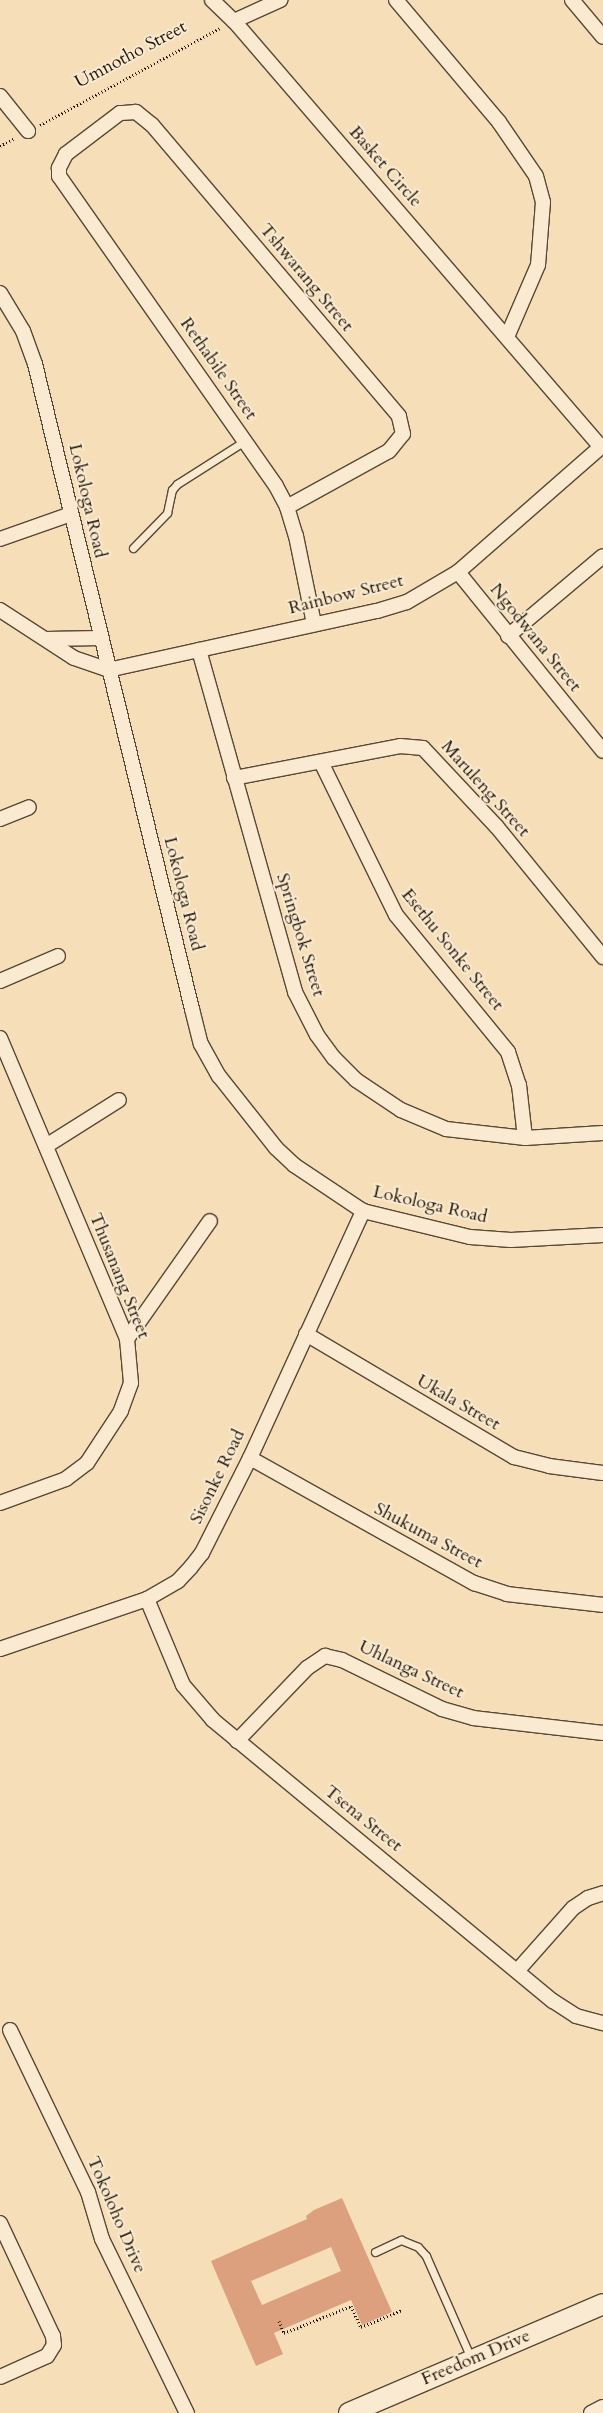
<!DOCTYPE html>
<html>
<head>
<meta charset="utf-8">
<style>
  body { margin:0 }
  #map { position:relative; width:603px; height:2413px; overflow:hidden; background:#f6dfb8; font-family:Cardo,serif }
  div>[style] { position:absolute }
  [style*='--x'] { left:calc(var(--x)*1px); top:calc(var(--y)*1px); width:calc(var(--w)*1px); rotate:calc(var(--a)*1deg) }
  .building>* { inset:0; background:#dda07e }
  .path>* { height:3px; margin-top:-1.5px; transform-origin:0; background:repeating-linear-gradient(90deg,#231609 0 1px,transparent 0 3.5px) }
  .roads { filter:drop-shadow(1px 0 #584835) drop-shadow(-1px 0 #584835) drop-shadow(0 1px #584835) drop-shadow(0 -1px #584835) }
  .lane>* { height:7px; margin:-3.5px; padding:0 3.5px; transform-origin:3.5px; border-radius:3.5px; background:#f9ead1 }
  .street>* { height:14px; margin:-7px; padding:0 7px; transform-origin:7px; border-radius:7px; background:#f9ead1 }
  .secondary>* { height:20px; margin:-10px; padding:0 10px; transform-origin:10px; border-radius:10px; background:#f9ead1 }
  span { translate:-50% -50%; white-space:nowrap; text-align:center; line-height:1.15; -webkit-text-stroke:4px #f9ead1; paint-order:stroke }
  .street-label { font-size:18px; color:#231609 }
</style>
</head>
<body>
<div id="map">
  <div class="building">
    <div style="clip-path:polygon(evenodd,342px 2198px,392px 2312px,362px 2325px,351px 2300px,274px 2333px,283px 2354px,256px 2366px,211px 2261px,307px 2219px,306px 2216px,314px 2210px,342px 2198px,331px 2247px,341px 2271px,262px 2305px,251px 2281px,331px 2247px)"></div>
  </div>
  <div class="path">
    <div style="--x:40;--y:125;--w:204;--a:-28.3"></div>
    <div style="--x:0;--y:146;--w:17;--a:-28"></div>
    <div style="--x:279;--y:2321;--w:13;--a:67"></div>
    <div style="--x:284;--y:2333;--w:72;--a:-21.9"></div>
    <div style="--x:351;--y:2306;--w:23;--a:65"></div>
    <div style="--x:361;--y:2327;--w:44;--a:-22.5"></div>
  </div>
  <div class="roads">
    <div class="lane">
      <div style="--x:133;--y:548;--w:49;--a:-45.8"></div>
      <div style="--x:167;--y:513;--w:24;--a:-78"></div>
      <div style="--x:172;--y:490;--w:8;--a:-50"></div>
      <div style="--x:177;--y:484;--w:82;--a:-32.5"></div>
      <div style="--x:375;--y:2252;--w:29;--a:-25"></div>
      <div style="--x:401;--y:2240;--w:18;--a:22"></div>
      <div style="--x:418;--y:2247;--w:12;--a:48"></div>
      <div style="--x:426;--y:2256;--w:111;--a:66.2"></div>
    </div>
    <div class="street">
      <div style="--x:212;--y:0;--w:30;--a:44"></div>
      <div style="--x:234;--y:21;--w:562;--a:49.26"></div>
      <div style="--x:396;--y:0;--w:160;--a:49.8"></div>
      <div style="--x:499;--y:122;--w:65;--a:55.6"></div>
      <div style="--x:536;--y:176;--w:27;--a:75"></div>
      <div style="--x:543;--y:202;--w:63;--a:94.5"></div>
      <div style="--x:538;--y:265;--w:78;--a:113.3"></div>
      <div style="--x:572;--y:0;--w:48;--a:50"></div>
      <div style="--x:234;--y:21;--w:51;--a:-24.5"></div>
      <div style="--x:0;--y:96;--w:45;--a:51.3"></div>
      <div style="--x:0;--y:293;--w:44;--a:58.8"></div>
      <div style="--x:23;--y:331;--w:35;--a:70"></div>
      <div style="--x:35;--y:364;--w:664;--a:76.32"></div>
      <div style="--x:192;--y:1009;--w:36;--a:76"></div>
      <div style="--x:201;--y:1044;--w:37;--a:61"></div>
      <div style="--x:219;--y:1076;--w:92;--a:51.6"></div>
      <div style="--x:276;--y:1148;--w:25;--a:43"></div>
      <div style="--x:294;--y:1165;--w:83;--a:33.7"></div>
      <div style="--x:363;--y:1211;--w:110;--a:13.7"></div>
      <div style="--x:470;--y:1237;--w:41;--a:4.2"></div>
      <div style="--x:511;--y:1240;--w:92;--a:-3.1"></div>
      <div style="--x:287;--y:507;--w:116;--a:-28.8"></div>
      <div style="--x:389;--y:451;--w:22;--a:-51"></div>
      <div style="--x:403;--y:434;--w:18;--a:-103"></div>
      <div style="--x:399;--y:416;--w:382;--a:-130.3"></div>
      <div style="--x:152;--y:125;--w:21;--a:-141"></div>
      <div style="--x:136;--y:112;--w:16;--a:176"></div>
      <div style="--x:120;--y:113;--w:68;--a:142.8"></div>
      <div style="--x:66;--y:154;--w:16;--a:117"></div>
      <div style="--x:59;--y:168;--w:8;--a:90"></div>
      <div style="--x:59;--y:176;--w:378;--a:55"></div>
      <div style="--x:276;--y:486;--w:24;--a:62"></div>
      <div style="--x:287;--y:507;--w:30;--a:73"></div>
      <div style="--x:296;--y:536;--w:90;--a:78.4"></div>
      <div style="--x:0;--y:539;--w:75;--a:-19.4"></div>
      <div style="--x:458;--y:572;--w:230;--a:51"></div>
      <div style="--x:0;--y:610;--w:88;--a:33"></div>
      <div style="--x:74;--y:658;--w:36;--a:19"></div>
      <div style="--x:108;--y:670;--w:275;--a:-12.4"></div>
      <div style="--x:377;--y:611;--w:31;--a:-17"></div>
      <div style="--x:407;--y:602;--w:59;--a:-30.5"></div>
      <div style="--x:458;--y:572;--w:193;--a:-41.2"></div>
      <div style="--x:508;--y:636;--w:124;--a:-40.1"></div>
      <div style="--x:46;--y:639;--w:55;--a:-1"></div>
      <div style="--x:199;--y:650;--w:355;--a:74.3"></div>
      <div style="--x:295;--y:992;--w:48;--a:62.9"></div>
      <div style="--x:317;--y:1035;--w:29;--a:54"></div>
      <div style="--x:334;--y:1058;--w:31;--a:45"></div>
      <div style="--x:356;--y:1080;--w:54;--a:33.7"></div>
      <div style="--x:401;--y:1110;--w:49;--a:22.9"></div>
      <div style="--x:446;--y:1129;--w:80;--a:6.5"></div>
      <div style="--x:525;--y:1138;--w:78;--a:-3.7"></div>
      <div style="--x:321;--y:762;--w:170;--a:63.9"></div>
      <div style="--x:396;--y:915;--w:177;--a:50.7"></div>
      <div style="--x:508;--y:1052;--w:35;--a:72"></div>
      <div style="--x:519;--y:1085;--w:53;--a:83.5"></div>
      <div style="--x:234;--y:778;--w:169;--a:-10.9"></div>
      <div style="--x:400;--y:746;--w:23;--a:5"></div>
      <div style="--x:423;--y:748;--w:108;--a:46.9"></div>
      <div style="--x:497;--y:827;--w:168;--a:50.8"></div>
      <div style="--x:0;--y:819;--w:31;--a:-22"></div>
      <div style="--x:0;--y:981;--w:63;--a:-23.3"></div>
      <div style="--x:0;--y:1038;--w:327;--a:67.1"></div>
      <div style="--x:127;--y:1339;--w:44;--a:84.8"></div>
      <div style="--x:131;--y:1383;--w:30;--a:110"></div>
      <div style="--x:121;--y:1411;--w:62;--a:123.2"></div>
      <div style="--x:87;--y:1463;--w:26;--a:143"></div>
      <div style="--x:66;--y:1479;--w:70;--a:160"></div>
      <div style="--x:46;--y:1146;--w:86;--a:-32.2"></div>
      <div style="--x:306;--y:1334;--w:242;--a:30.6"></div>
      <div style="--x:514;--y:1457;--w:36;--a:14"></div>
      <div style="--x:549;--y:1466;--w:54;--a:7.4"></div>
      <div style="--x:127;--y:1339;--w:144;--a:-54.9"></div>
      <div style="--x:250;--y:1458;--w:257;--a:29.2"></div>
      <div style="--x:474;--y:1583;--w:35;--a:18"></div>
      <div style="--x:507;--y:1594;--w:97;--a:6.5"></div>
      <div style="--x:147;--y:1599;--w:93;--a:67.3"></div>
      <div style="--x:183;--y:1685;--w:46;--a:49.4"></div>
      <div style="--x:213;--y:1720;--w:441;--a:39.6"></div>
      <div style="--x:553;--y:2001;--w:27;--a:33"></div>
      <div style="--x:576;--y:2016;--w:28;--a:15"></div>
      <div style="--x:0;--y:1649;--w:155;--a:-18.8"></div>
      <div style="--x:147;--y:1599;--w:36;--a:-30"></div>
      <div style="--x:178;--y:1581;--w:19;--a:-47"></div>
      <div style="--x:191;--y:1567;--w:18;--a:-52"></div>
      <div style="--x:202;--y:1553;--w:106;--a:-63.2"></div>
      <div style="--x:250;--y:1458;--w:272;--a:-65.4"></div>
      <div style="--x:237;--y:1741;--w:101;--a:-46.2"></div>
      <div style="--x:307;--y:1668;--w:22;--a:-34"></div>
      <div style="--x:325;--y:1656;--w:17;--a:13"></div>
      <div style="--x:342;--y:1660;--w:111;--a:26.1"></div>
      <div style="--x:442;--y:1709;--w:32;--a:16"></div>
      <div style="--x:473;--y:1718;--w:131;--a:6.6"></div>
      <div style="--x:518;--y:1970;--w:83;--a:-48.4"></div>
      <div style="--x:573;--y:1908;--w:18;--a:-34"></div>
      <div style="--x:588;--y:1898;--w:16;--a:-18"></div>
      <div style="--x:10;--y:2030;--w:180;--a:64.3"></div>
      <div style="--x:88;--y:2192;--w:49;--a:73.4"></div>
      <div style="--x:102;--y:2239;--w:194;--a:64"></div>
      <div style="--x:0;--y:2223;--w:125;--a:64.9"></div>
      <div style="--x:53;--y:2336;--w:9;--a:84"></div>
      <div style="--x:54;--y:2345;--w:13;--a:122"></div>
      <div style="--x:47;--y:2356;--w:51;--a:155.9"></div>
      <div style="--x:591;--y:2413;--w:13;--a:-27"></div>
    </div>
    <div class="secondary">
      <div style="--x:349;--y:2413;--w:276;--a:-23.2"></div>
    </div>
  </div>
  <div class="street-label">
    <span style="left:131px;top:55px;rotate:-28deg">Umnotho Street</span>
    <span style="left:385px;top:167px;rotate:49deg">Basket Circle</span>
    <span style="left:306px;top:278px;rotate:50deg">Tshwarang Street</span>
    <span style="left:218px;top:369px;rotate:55deg">Rethabile Street</span>
    <span style="left:87px;top:501px;rotate:77deg">Lokologa Road</span>
    <span style="left:346px;top:595px;rotate:-14deg">Rainbow Street</span>
    <span style="left:535px;top:638px;rotate:51deg">Ngodwana Street</span>
    <span style="left:485px;top:789px;rotate:48deg">Maruleng Street</span>
    <span style="left:183px;top:894px;rotate:76deg">Lokologa Road</span>
    <span style="left:300px;top:935px;rotate:73deg">Springbok Street</span>
    <span style="left:452px;top:950px;rotate:51deg">Esethu Sonke Street</span>
    <span style="left:430px;top:1205px;rotate:13deg">Lokologa Road</span>
    <span style="left:119px;top:1276px;rotate:68deg">Thusanang Street</span>
    <span style="left:458px;top:1403px;rotate:30deg">Ukala Street</span>
    <span style="left:218px;top:1477px;rotate:-64deg">Sisonke Road</span>
    <span style="left:428px;top:1536px;rotate:28deg">Shukuma Street</span>
    <span style="left:411px;top:1670px;rotate:25deg">Uhlanga Street</span>
    <span style="left:363px;top:1819px;rotate:39deg">Tsena Street</span>
    <span style="left:116px;top:2215px;rotate:67deg">Tokoloho Drive</span>
    <span style="left:476px;top:2358px;rotate:-23deg">Freedom Drive</span>
  </div>
</div>
</body>
</html>
